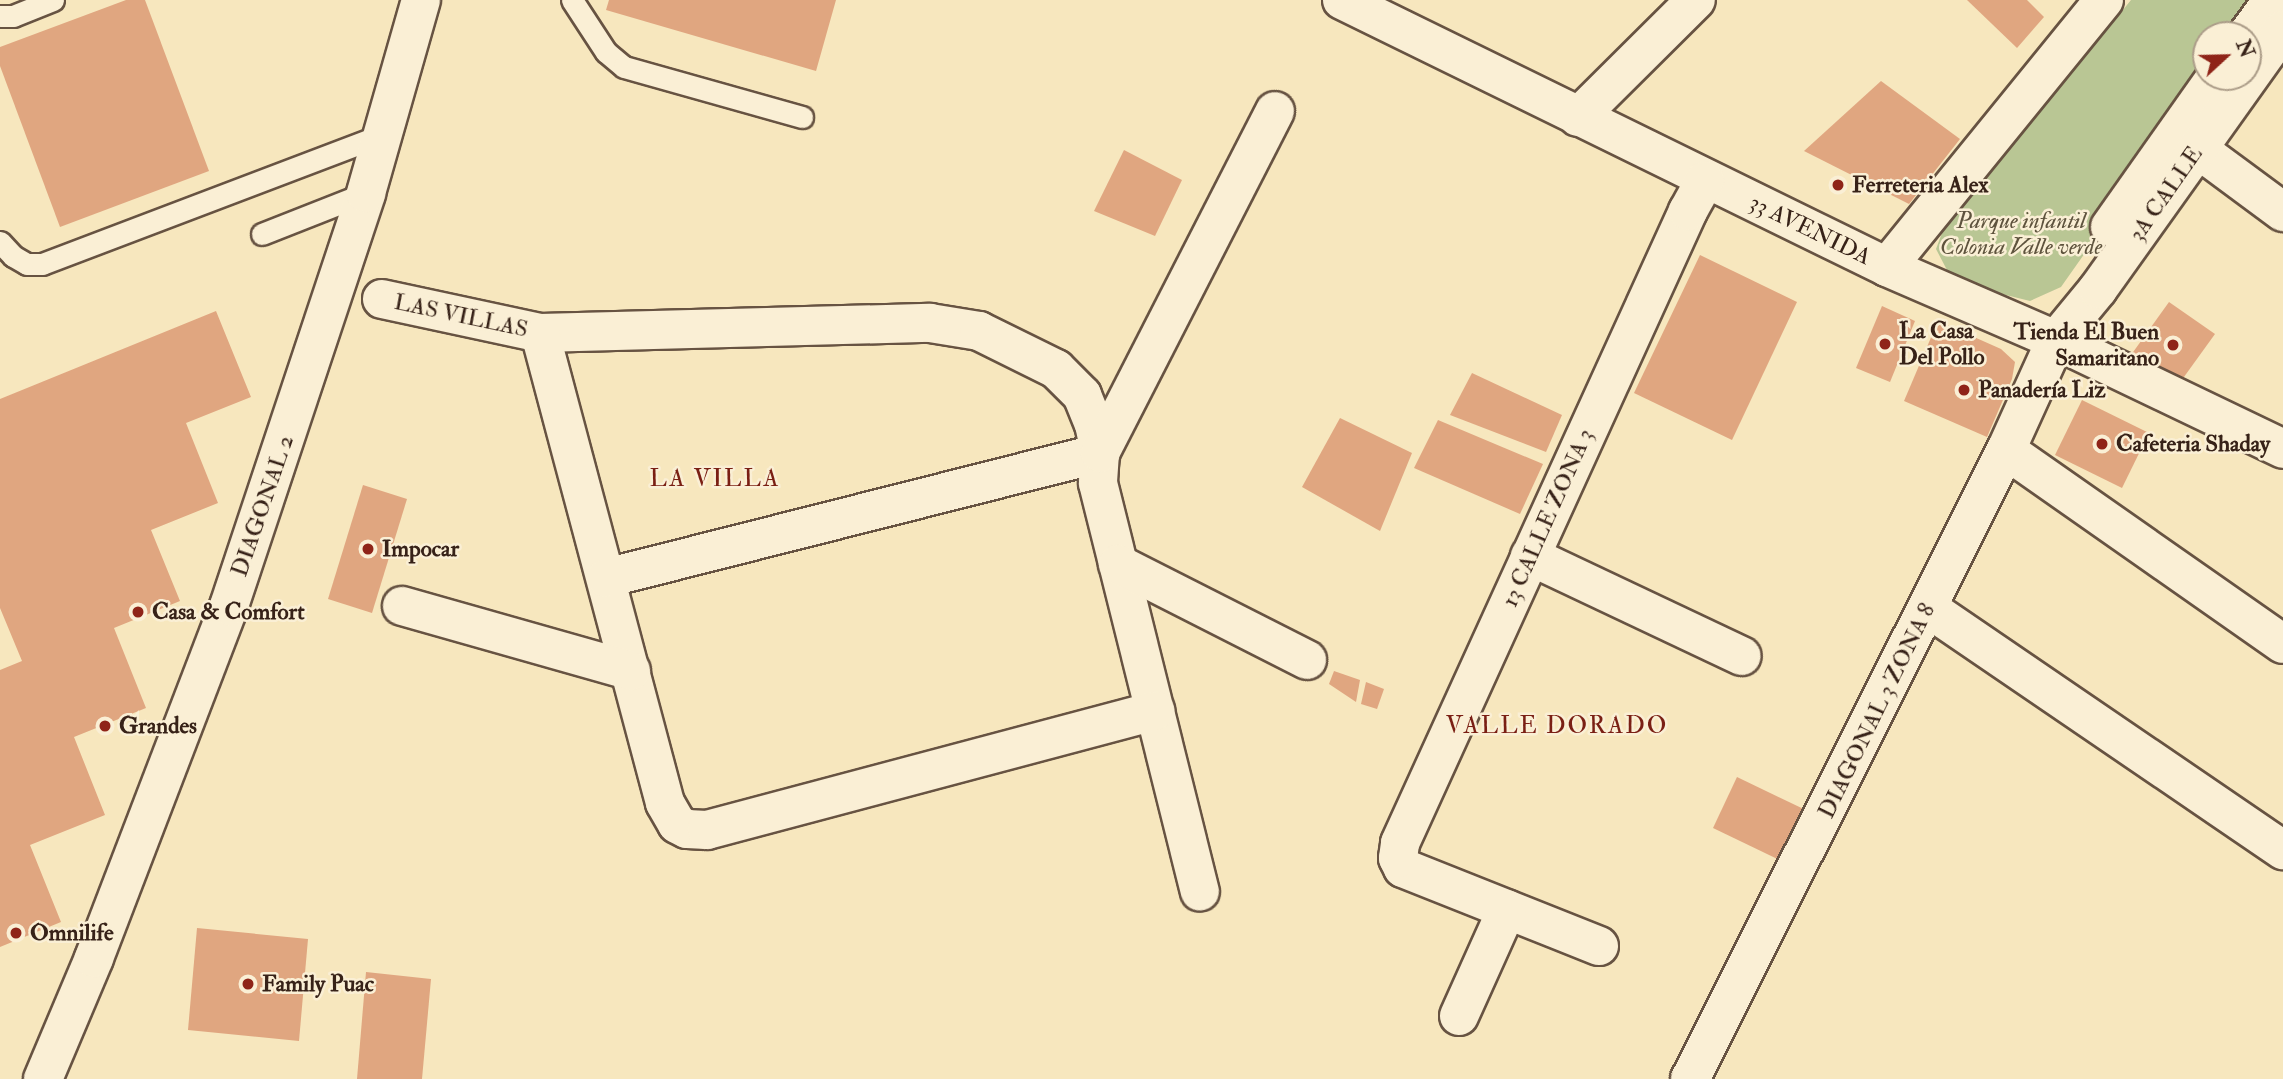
<!DOCTYPE html>
<html>
<head>
<meta charset="utf-8">
<style>
  body { margin:0 }
  #map { position:relative; width:2283px; height:1079px; overflow:hidden; background:#f7e7be; font-family:"IM FELL Double Pica",serif }
  div>[style] { position:absolute }
  [style*='--x'] { left:calc(var(--x)*1px); top:calc(var(--y)*1px); width:calc(var(--w)*1px); rotate:calc(var(--a)*1deg) }
  .green>* { inset:0; background:#b9c694 }
  .building>* { inset:0; background:#e0a680 }
  .roads { filter:drop-shadow(2px 0 #675342) drop-shadow(-2px 0 #675342) drop-shadow(0 2px #675342) drop-shadow(0 -2px #675342) }
  .service>* { height:21px; margin:-10.5px; padding:0 10.5px; transform-origin:10.5px; border-radius:10.5px; background:#faefd5 }
  .minor>* { height:38px; margin:-19px; padding:0 19px; transform-origin:19px; border-radius:19px; background:#faefd5 }
  .tertiary>* { height:38px; margin:-19px; padding:0 19px; transform-origin:19px; border-radius:19px; background:#faefd5 }
  .secondary>* { height:38px; margin:-19px; padding:0 19px; transform-origin:19px; border-radius:19px; background:#faefd5 }
  .dots>* { width:19px; height:19px; translate:-50% -50%; box-sizing:border-box; border:4px solid #faefd5; border-radius:50% }
  span { translate:-50% -50%; white-space:nowrap; text-align:center; line-height:1.15; -webkit-text-stroke:5px #faefd5; paint-order:stroke }
  .poi-label { font-size:23px; color:#372218; font-weight:700 }
  .left { translate:0 -50%; text-align:left }
  .right { translate:-100% -50%; text-align:right }
  .street-label { font-size:23px; color:#372218 }
  .park-label { font-size:23px; color:#5e533d; font-style:italic }
  .neighbourhood-label { font-size:24px; color:#7a1f14; letter-spacing:2px }
  .north { position:absolute; left:2192px; top:21px; width:70px; height:70px; box-sizing:border-box; background:#faefd5; border:2px solid #ac9d89; border-radius:50%; rotate:68deg; font-size:19px; font-weight:700; line-height:28px; text-align:center; color:#372218 }
  .north::after { content:''; display:block; margin:auto; width:24px; height:32px; background:#8f2418; clip-path:polygon(50% 0,100% 100%,50% 72%,0 100%) }
</style>
</head>
<body>
<div id="map">
  <div class="green">
    <div style="clip-path:polygon(2131px 0,2264px 0,2239px 35px,2206px 35px,2206px 77px,2209px 77px,2061px 287px,2030px 301px,1970px 286px,1947px 270px,1936px 249px,1942px 233px)"></div>
  </div>
  <div class="building">
    <div style="clip-path:polygon(126px 0,145px 0,209px 171px,60px 227px,0 66px,0 47px)"></div>
    <div style="clip-path:polygon(609px 0,836px 0,816px 71px,606px 10px)"></div>
    <div style="clip-path:polygon(1967px 0,2027px 0,2044px 17px,2017px 48px)"></div>
    <div style="clip-path:polygon(1881px 81px,1960px 139px,1909px 204px,1804px 151px)"></div>
    <div style="clip-path:polygon(1124px 150px,1182px 180px,1155px 236px,1094px 211px)"></div>
    <div style="clip-path:polygon(1700px 255px,1797px 302px,1732px 440px,1634px 393px)"></div>
    <div style="clip-path:polygon(2169px 302px,2215px 334px,2176px 388px,2131px 355px)"></div>
    <div style="clip-path:polygon(1882px 306px,1915px 321px,1890px 382px,1856px 368px)"></div>
    <div style="clip-path:polygon(216px 311px,251px 397px,186px 423px,218px 503px,151px 530px,180px 601px,114px 628px,146px 708px,74px 737px,105px 815px,30px 845px,61px 922px,0 947px,0 670px,22px 661px,0 608px,0 399px)"></div>
    <div style="clip-path:polygon(1938px 321px,2001px 349px,2015px 362px,2012px 379px,1987px 437px,1904px 401px)"></div>
    <div style="clip-path:polygon(1472px 373px,1562px 415px,1546px 452px,1450px 415px)"></div>
    <div style="clip-path:polygon(2082px 400px,2149px 433px,2122px 488px,2055px 455px)"></div>
    <div style="clip-path:polygon(1340px 418px,1412px 453px,1380px 531px,1302px 487px)"></div>
    <div style="clip-path:polygon(1438px 420px,1543px 464px,1520px 514px,1414px 468px)"></div>
    <div style="clip-path:polygon(363px 485px,407px 499px,372px 613px,328px 599px)"></div>
    <div style="clip-path:polygon(1334px 671px,1360px 680px,1356px 702px,1329px 684px)"></div>
    <div style="clip-path:polygon(1366px 682px,1384px 689px,1377px 709px,1361px 704px)"></div>
    <div style="clip-path:polygon(1737px 777px,1812px 813px,1788px 864px,1713px 828px)"></div>
    <div style="clip-path:polygon(197px 928px,308px 939px,299px 1041px,188px 1030px)"></div>
    <div style="clip-path:polygon(366px 972px,431px 979px,422px 1079px,357px 1079px)"></div>
  </div>
  <div class="roads">
    <div class="service">
      <div style="--x:572;--y:0;--w:62;--a:56.8"></div>
      <div style="--x:606;--y:52;--w:23;--a:40"></div>
      <div style="--x:624;--y:67;--w:185;--a:15.7"></div>
      <div style="--x:0;--y:16;--w:13;--a:0"></div>
      <div style="--x:13;--y:16;--w:43;--a:-21.8"></div>
      <div style="--x:262;--y:234;--w:112;--a:-21.5"></div>
      <div style="--x:0;--y:242;--w:19;--a:47"></div>
      <div style="--x:13;--y:256;--w:16;--a:30"></div>
      <div style="--x:27;--y:264;--w:15;--a:0"></div>
      <div style="--x:42;--y:264;--w:364;--a:-20.8"></div>
    </div>
    <div class="minor">
      <div style="--x:1342;--y:0;--w:607;--a:26.1"></div>
      <div style="--x:1887;--y:267;--w:184;--a:23.4"></div>
      <div style="--x:2056;--y:340;--w:252;--a:25.6"></div>
      <div style="--x:1578;--y:117;--w:166;--a:-44.8"></div>
      <div style="--x:2198;--y:149;--w:106;--a:36.5"></div>
      <div style="--x:1887;--y:267;--w:344;--a:-50.9"></div>
      <div style="--x:382;--y:299;--w:162;--a:12.1"></div>
      <div style="--x:540;--y:333;--w:390;--a:-1.5"></div>
      <div style="--x:930;--y:323;--w:50;--a:9.3"></div>
      <div style="--x:979;--y:331;--w:86;--a:26.3"></div>
      <div style="--x:1056;--y:369;--w:37;--a:45"></div>
      <div style="--x:1082;--y:395;--w:31;--a:68"></div>
      <div style="--x:1094;--y:424;--w:30;--a:78"></div>
      <div style="--x:1100;--y:453;--w:30;--a:94"></div>
      <div style="--x:1098;--y:483;--w:421;--a:76"></div>
      <div style="--x:540;--y:333;--w:486;--a:75.1"></div>
      <div style="--x:665;--y:803;--w:24;--a:60"></div>
      <div style="--x:677;--y:824;--w:11;--a:27"></div>
      <div style="--x:687;--y:829;--w:20;--a:3"></div>
      <div style="--x:707;--y:830;--w:464;--a:-14.9"></div>
      <div style="--x:2006;--y:450;--w:338;--a:35"></div>
      <div style="--x:1530;--y:556;--w:234;--a:25.3"></div>
      <div style="--x:1118;--y:564;--w:212;--a:26.9"></div>
      <div style="--x:606;--y:578;--w:510;--a:-14.2"></div>
      <div style="--x:1100;--y:453;--w:384;--a:-62.9"></div>
      <div style="--x:402;--y:606;--w:238;--a:15.8"></div>
      <div style="--x:1928;--y:608;--w:430;--a:34.3"></div>
      <div style="--x:1599;--y:946;--w:211;--a:-158.3"></div>
      <div style="--x:1403;--y:868;--w:11;--a:-117"></div>
      <div style="--x:1398;--y:858;--w:15;--a:-82"></div>
      <div style="--x:1400;--y:843;--w:695;--a:-65.5"></div>
      <div style="--x:1688;--y:211;--w:35;--a:-61"></div>
      <div style="--x:1459;--y:1016;--w:117;--a:-65.8"></div>
    </div>
    <div class="tertiary">
      <div style="--x:2247;--y:35;--w:44;--a:-53.4"></div>
      <div style="--x:2110;--y:227;--w:184;--a:-54.8"></div>
      <div style="--x:1690;--y:1079;--w:704;--a:-63.33"></div>
      <div style="--x:2006;--y:450;--w:121;--a:-65.6"></div>
      <div style="--x:2056;--y:340;--w:66;--a:-50.5"></div>
      <div style="--x:2098;--y:289;--w:318;--a:-54.5"></div>
    </div>
    <div class="secondary">
      <div style="--x:43;--y:1079;--w:131;--a:-67.1"></div>
      <div style="--x:94;--y:958;--w:377;--a:-69"></div>
      <div style="--x:229;--y:606;--w:435;--a:-71.6"></div>
      <div style="--x:366;--y:193;--w:201;--a:-74.1"></div>
    </div>
  </div>
  <div class="dots">
    <div style="left:1838px;top:185px;background:#8f2418"></div>
    <div style="left:1885px;top:344px;background:#8f2418"></div>
    <div style="left:2173px;top:345px;background:#8f2418"></div>
    <div style="left:1964px;top:390px;background:#8f2418"></div>
    <div style="left:2102px;top:444px;background:#8f2418"></div>
    <div style="left:368px;top:549px;background:#8f2418"></div>
    <div style="left:138px;top:612px;background:#8f2418"></div>
    <div style="left:105px;top:726px;background:#8f2418"></div>
    <div style="left:16px;top:933px;background:#8f2418"></div>
    <div style="left:248px;top:984px;background:#8f2418"></div>
  </div>
  <div class="poi-label">
    <span class="left" style="left:1852px;top:185px">Ferreteria Alex</span>
    <span class="left" style="left:1899px;top:344px">La Casa<br>Del Pollo</span>
    <span class="right" style="left:2159px;top:345px">Tienda El Buen<br>Samaritano</span>
    <span class="left" style="left:1978px;top:390px">Panadería Liz</span>
    <span class="left" style="left:2116px;top:444px">Cafeteria Shaday</span>
    <span class="left" style="left:382px;top:549px">Impocar</span>
    <span class="left" style="left:152px;top:612px">Casa &amp; Comfort</span>
    <span class="left" style="left:119px;top:726px">Grandes</span>
    <span class="left" style="left:30px;top:933px">Omnilife</span>
    <span class="left" style="left:262px;top:984px">Family Puac</span>
  </div>
  <div class="street-label">
    <span style="left:2166px;top:194px;rotate:-55deg">3A CALLE</span>
    <span style="left:1810px;top:230px;rotate:26deg">33 AVENIDA</span>
    <span style="left:461px;top:316px;rotate:12deg">LAS VILLAS</span>
    <span style="left:263px;top:506px;rotate:-71deg">DIAGONAL 2</span>
    <span style="left:1548px;top:518px;rotate:-66deg">13 CALLE ZONA 3</span>
    <span style="left:1877px;top:711px;rotate:-64deg">DIAGONAL 3 ZONA 8</span>
  </div>
  <div class="park-label">
    <span style="left:2021px;top:234px">Parque infantil<br>Colonia Valle verde</span>
  </div>
  <div class="neighbourhood-label">
    <span style="left:715px;top:479px">LA VILLA</span>
    <span style="left:1557px;top:726px">VALLE DORADO</span>
  </div>
  <div class="north">N</div>
</div>
</body>
</html>
